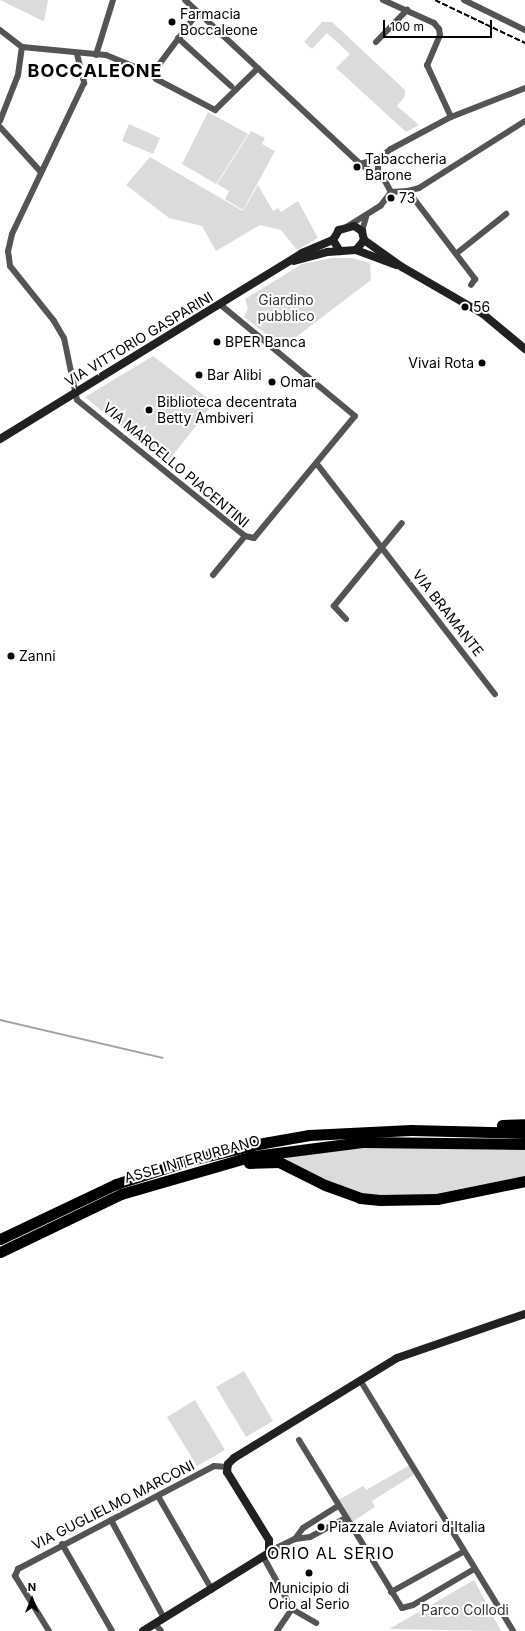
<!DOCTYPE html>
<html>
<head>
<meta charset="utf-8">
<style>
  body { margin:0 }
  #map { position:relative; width:525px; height:1631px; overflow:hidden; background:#fff; font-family:Inter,sans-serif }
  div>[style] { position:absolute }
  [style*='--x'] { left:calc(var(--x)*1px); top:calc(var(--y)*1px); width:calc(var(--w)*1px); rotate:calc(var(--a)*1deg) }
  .green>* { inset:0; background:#dbdbdb }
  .stream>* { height:2px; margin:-1px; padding:0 1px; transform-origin:1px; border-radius:1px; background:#a2a2a2 }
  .street>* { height:6px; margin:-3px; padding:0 3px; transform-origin:3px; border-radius:3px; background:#545454 }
  .secondary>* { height:8px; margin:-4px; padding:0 4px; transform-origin:4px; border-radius:4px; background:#212121 }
  .highway>* { height:11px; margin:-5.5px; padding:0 5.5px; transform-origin:5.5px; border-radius:5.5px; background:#000 }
  .rail>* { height:2px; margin-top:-1px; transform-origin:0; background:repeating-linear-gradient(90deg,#000 0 6px,transparent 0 8px) }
  .dots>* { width:11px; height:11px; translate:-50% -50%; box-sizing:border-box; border:2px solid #fff; border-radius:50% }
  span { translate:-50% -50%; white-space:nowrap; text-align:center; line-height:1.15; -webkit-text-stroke:4px #fff; paint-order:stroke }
  .poi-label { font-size:14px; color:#000 }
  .left { translate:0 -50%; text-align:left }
  .right { translate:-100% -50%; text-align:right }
  .park-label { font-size:14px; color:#323232 }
  .street-label { font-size:14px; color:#000 }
  .quarter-label { font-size:16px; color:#000; letter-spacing:1px }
  .district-label { font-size:18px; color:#000; font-weight:700; letter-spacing:1px }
  .north { position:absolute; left:12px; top:1579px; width:40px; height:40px; -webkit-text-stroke:3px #fff; paint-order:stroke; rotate:0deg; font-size:11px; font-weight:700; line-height:16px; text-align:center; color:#000 }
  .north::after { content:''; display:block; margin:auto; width:14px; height:18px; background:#000; clip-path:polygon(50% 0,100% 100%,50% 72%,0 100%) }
  .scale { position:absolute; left:383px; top:20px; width:109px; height:18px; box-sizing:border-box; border:2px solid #000; border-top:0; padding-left:5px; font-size:12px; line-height:14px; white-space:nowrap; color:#000; -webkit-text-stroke:3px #fff; paint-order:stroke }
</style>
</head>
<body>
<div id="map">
  <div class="green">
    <div style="clip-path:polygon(0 0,48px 0,44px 21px,43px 21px)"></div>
    <div style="clip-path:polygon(322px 22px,332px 22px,405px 90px,405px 96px,397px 106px,419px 125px,406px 132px,336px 68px,350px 54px,327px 33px,312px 49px,304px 42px)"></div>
    <div style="clip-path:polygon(208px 112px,248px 134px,216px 184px,182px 164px)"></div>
    <div style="clip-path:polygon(129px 124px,160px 138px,153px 154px,122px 141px)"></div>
    <div style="clip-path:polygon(251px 131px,265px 138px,262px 144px,275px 151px,243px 210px,225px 199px,229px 191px,217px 184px)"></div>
    <div style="clip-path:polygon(150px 157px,243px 211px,258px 185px,273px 211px,278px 208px,281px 212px,298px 201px,318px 238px,297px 250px,281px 230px,260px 225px,216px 251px,202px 226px,169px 218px,126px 185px)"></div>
    <div style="clip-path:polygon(332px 258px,352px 258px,370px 263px,371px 280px,283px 347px,244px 317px,248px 308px,245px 299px,302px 264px)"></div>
    <div style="clip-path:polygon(153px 356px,214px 403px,166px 464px,85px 397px)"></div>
    <div style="clip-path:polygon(363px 1147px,525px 1149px,525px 1177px,415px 1199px,364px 1195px,334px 1185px,285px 1160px,282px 1155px)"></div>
    <div style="clip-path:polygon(244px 1371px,273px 1421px,246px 1437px,216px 1387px)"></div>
    <div style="clip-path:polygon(195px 1400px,225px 1450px,197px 1466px,167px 1417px)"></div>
    <div style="clip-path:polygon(410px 1465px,415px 1474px,372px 1501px,375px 1507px,349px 1524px,335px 1502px,363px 1486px,366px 1490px)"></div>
    <div style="clip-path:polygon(474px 1580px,501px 1631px,389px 1629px)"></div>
  </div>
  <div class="stream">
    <div style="--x:0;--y:1020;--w:167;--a:13.1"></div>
  </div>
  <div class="street">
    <div style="--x:185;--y:0;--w:240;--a:43.1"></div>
    <div style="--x:360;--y:164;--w:28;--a:32"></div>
    <div style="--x:384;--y:179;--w:15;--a:62"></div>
    <div style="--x:383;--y:0;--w:56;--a:24.3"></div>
    <div style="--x:434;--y:23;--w:8;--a:50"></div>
    <div style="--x:439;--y:29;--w:6;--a:81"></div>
    <div style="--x:440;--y:35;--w:33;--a:113"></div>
    <div style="--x:427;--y:65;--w:57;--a:65.2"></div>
    <div style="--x:464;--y:0;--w:68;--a:26.2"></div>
    <div style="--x:0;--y:30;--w:28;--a:38"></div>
    <div style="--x:22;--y:47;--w:84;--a:5.4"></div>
    <div style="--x:106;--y:55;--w:50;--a:22.4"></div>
    <div style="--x:152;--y:74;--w:6;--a:51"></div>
    <div style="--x:156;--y:79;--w:67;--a:27.7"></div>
    <div style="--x:215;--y:110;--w:60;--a:-44.3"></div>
    <div style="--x:178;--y:38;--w:72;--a:42.2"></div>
    <div style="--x:376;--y:42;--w:45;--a:-45.9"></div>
    <div style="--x:77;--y:54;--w:30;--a:76"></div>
    <div style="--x:84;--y:83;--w:167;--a:115.5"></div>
    <div style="--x:12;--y:234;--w:17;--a:103"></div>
    <div style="--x:8;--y:251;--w:15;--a:82"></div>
    <div style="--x:10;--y:266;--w:70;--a:51.3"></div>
    <div style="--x:54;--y:321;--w:20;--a:60"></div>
    <div style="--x:64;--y:338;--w:63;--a:78.2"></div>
    <div style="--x:77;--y:400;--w:216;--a:39"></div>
    <div style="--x:245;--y:536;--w:9;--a:13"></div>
    <div style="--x:254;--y:538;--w:158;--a:-50.4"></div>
    <div style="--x:355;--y:416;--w:174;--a:-140.4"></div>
    <div style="--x:96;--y:55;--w:58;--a:-72.8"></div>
    <div style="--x:152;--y:74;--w:77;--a:-53.4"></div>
    <div style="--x:0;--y:121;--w:49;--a:-68.6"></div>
    <div style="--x:18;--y:75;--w:28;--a:-82"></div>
    <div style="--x:0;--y:127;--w:61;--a:47.7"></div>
    <div style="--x:360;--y:164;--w:19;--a:-16"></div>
    <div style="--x:378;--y:174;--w:15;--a:-90"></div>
    <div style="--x:378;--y:159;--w:16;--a:-38"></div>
    <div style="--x:391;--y:149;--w:68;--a:-28.1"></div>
    <div style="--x:451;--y:117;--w:79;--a:-21.4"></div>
    <div style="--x:408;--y:191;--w:11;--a:-15"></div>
    <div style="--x:419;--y:188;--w:125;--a:-32.3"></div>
    <div style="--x:391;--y:192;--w:17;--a:-3"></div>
    <div style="--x:408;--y:191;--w:111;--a:52.7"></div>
    <div style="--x:475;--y:279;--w:7;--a:124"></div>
    <div style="--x:348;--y:226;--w:39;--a:-32"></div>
    <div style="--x:381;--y:205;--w:16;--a:-52"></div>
    <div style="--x:362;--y:231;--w:15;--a:-74"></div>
    <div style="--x:457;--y:253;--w:63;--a:-38.5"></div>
    <div style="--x:317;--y:464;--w:291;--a:52.3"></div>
    <div style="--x:213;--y:575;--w:50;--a:-50.6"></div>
    <div style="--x:346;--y:619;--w:18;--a:-133"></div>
    <div style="--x:334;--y:606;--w:107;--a:-50.7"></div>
    <div style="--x:360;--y:1380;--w:294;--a:58.6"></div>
    <div style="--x:299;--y:1440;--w:197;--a:58.5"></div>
    <div style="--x:402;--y:1608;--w:11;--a:-15"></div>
    <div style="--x:413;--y:1605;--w:71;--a:-30.5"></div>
    <div style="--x:158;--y:1496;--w:108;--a:60.1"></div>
    <div style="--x:338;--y:1506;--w:41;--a:147.8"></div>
    <div style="--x:303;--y:1528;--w:14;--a:126"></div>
    <div style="--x:295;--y:1539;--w:15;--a:-8"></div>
    <div style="--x:310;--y:1537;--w:40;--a:-28"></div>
    <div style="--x:111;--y:1520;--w:111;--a:61.6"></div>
    <div style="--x:62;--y:1544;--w:100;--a:60.1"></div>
    <div style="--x:270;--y:1551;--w:28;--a:-26"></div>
    <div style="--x:264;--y:1558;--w:58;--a:61.2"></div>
    <div style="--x:391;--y:1592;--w:82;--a:-29.1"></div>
    <div style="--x:292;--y:1609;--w:28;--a:30"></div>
    <div style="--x:155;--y:1624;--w:9;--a:49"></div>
    <div style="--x:49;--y:1631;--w:65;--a:-121.7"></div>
    <div style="--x:15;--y:1576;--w:8;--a:-67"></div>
    <div style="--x:18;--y:1569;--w:221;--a:-27.7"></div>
    <div style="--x:214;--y:1466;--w:13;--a:4"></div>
    <div style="--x:277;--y:1631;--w:27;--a:-56"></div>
  </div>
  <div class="secondary">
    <div style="--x:364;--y:240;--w:47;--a:35.4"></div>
    <div style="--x:402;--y:267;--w:94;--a:30.1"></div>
    <div style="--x:483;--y:314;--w:55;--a:39.8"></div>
    <div style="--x:356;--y:250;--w:43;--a:20.6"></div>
    <div style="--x:294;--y:261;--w:35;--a:-15"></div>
    <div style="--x:328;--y:252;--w:28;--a:-4"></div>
    <div style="--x:356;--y:250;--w:13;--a:-51"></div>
    <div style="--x:364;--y:240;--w:9;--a:-103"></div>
    <div style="--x:362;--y:231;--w:9;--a:-148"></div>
    <div style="--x:354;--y:226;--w:16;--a:165"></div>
    <div style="--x:339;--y:230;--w:12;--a:121"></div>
    <div style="--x:333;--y:240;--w:13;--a:58"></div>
    <div style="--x:0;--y:439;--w:355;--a:-31.6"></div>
    <div style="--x:302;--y:253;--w:34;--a:-23"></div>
    <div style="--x:143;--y:1631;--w:148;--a:-31.8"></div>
    <div style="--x:269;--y:1553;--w:13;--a:-90"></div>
    <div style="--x:269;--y:1540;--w:80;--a:-121.7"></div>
    <div style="--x:227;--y:1472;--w:8;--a:-83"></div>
    <div style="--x:228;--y:1464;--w:8;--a:-45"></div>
    <div style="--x:234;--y:1458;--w:191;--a:-31.5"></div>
    <div style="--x:397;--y:1358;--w:135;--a:-19"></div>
  </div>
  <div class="highway">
    <div style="--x:502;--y:1125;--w:23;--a:-2"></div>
    <div style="--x:249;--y:1163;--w:30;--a:-2"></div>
    <div style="--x:279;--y:1162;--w:51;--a:26.6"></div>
    <div style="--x:325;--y:1185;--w:37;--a:20"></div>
    <div style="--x:360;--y:1198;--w:20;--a:6"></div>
    <div style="--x:380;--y:1200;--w:57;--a:-1"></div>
    <div style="--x:437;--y:1199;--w:90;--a:-11.6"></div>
    <div style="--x:0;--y:1239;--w:128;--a:-25.4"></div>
    <div style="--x:116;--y:1184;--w:75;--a:-17.9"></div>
    <div style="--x:187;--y:1161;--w:73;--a:-13.5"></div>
    <div style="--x:258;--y:1144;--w:52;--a:-10"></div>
    <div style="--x:309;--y:1135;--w:102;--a:-2.8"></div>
    <div style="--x:411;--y:1130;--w:114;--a:1.5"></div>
    <div style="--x:0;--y:1252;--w:134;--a:-25.6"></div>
    <div style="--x:121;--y:1194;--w:137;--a:-16.1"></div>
    <div style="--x:253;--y:1156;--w:110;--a:-7.3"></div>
    <div style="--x:362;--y:1142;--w:163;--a:0.7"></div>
  </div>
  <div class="rail">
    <div style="--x:435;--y:0;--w:100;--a:25.5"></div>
  </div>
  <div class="dots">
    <div style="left:172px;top:22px;background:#000"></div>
    <div style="left:357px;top:167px;background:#000"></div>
    <div style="left:391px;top:198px;background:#000"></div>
    <div style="left:465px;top:307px;background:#000"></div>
    <div style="left:217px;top:342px;background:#000"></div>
    <div style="left:482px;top:363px;background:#000"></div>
    <div style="left:199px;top:375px;background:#000"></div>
    <div style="left:272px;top:382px;background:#000"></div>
    <div style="left:149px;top:410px;background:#000"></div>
    <div style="left:11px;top:656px;background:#000"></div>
    <div style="left:321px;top:1527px;background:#000"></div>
    <div style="left:309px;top:1573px;background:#000"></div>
  </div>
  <div class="poi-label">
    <span class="left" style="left:180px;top:22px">Farmacia<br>Boccaleone</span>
    <span class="left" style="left:365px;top:167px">Tabaccheria<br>Barone</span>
    <span class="left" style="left:399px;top:198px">73</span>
    <span class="left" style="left:473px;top:307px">56</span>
    <span class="left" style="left:225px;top:342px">BPER Banca</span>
    <span class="right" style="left:474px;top:363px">Vivai Rota</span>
    <span class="left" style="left:207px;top:375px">Bar Alibi</span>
    <span class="left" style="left:280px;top:382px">Omar</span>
    <span class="left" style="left:157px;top:410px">Biblioteca decentrata<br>Betty Ambiveri</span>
    <span class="left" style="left:19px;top:656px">Zanni</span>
    <span class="left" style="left:329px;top:1527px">Piazzale Aviatori d'Italia</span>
    <span style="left:309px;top:1596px">Municipio di<br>Orio al Serio</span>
  </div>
  <div class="park-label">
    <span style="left:286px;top:308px">Giardino<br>pubblico</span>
    <span style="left:465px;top:1610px">Parco Collodi</span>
  </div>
  <div class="street-label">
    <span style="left:139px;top:339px;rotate:-31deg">VIA VITTORIO GASPARINI</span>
    <span style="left:176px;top:465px;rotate:40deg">VIA MARCELLO PIACENTINI</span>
    <span style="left:448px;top:613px;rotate:52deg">VIA BRAMANTE</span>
    <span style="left:192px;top:1159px;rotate:-16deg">ASSE INTERURBANO</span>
    <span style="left:113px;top:1505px;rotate:-27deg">VIA GUGLIELMO MARCONI</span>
  </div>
  <div class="quarter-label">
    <span style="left:331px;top:1553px">ORIO AL SERIO</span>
  </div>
  <div class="district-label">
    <span style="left:95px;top:71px">BOCCALEONE</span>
  </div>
  <div class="north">N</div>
  <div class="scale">100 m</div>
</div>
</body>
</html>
